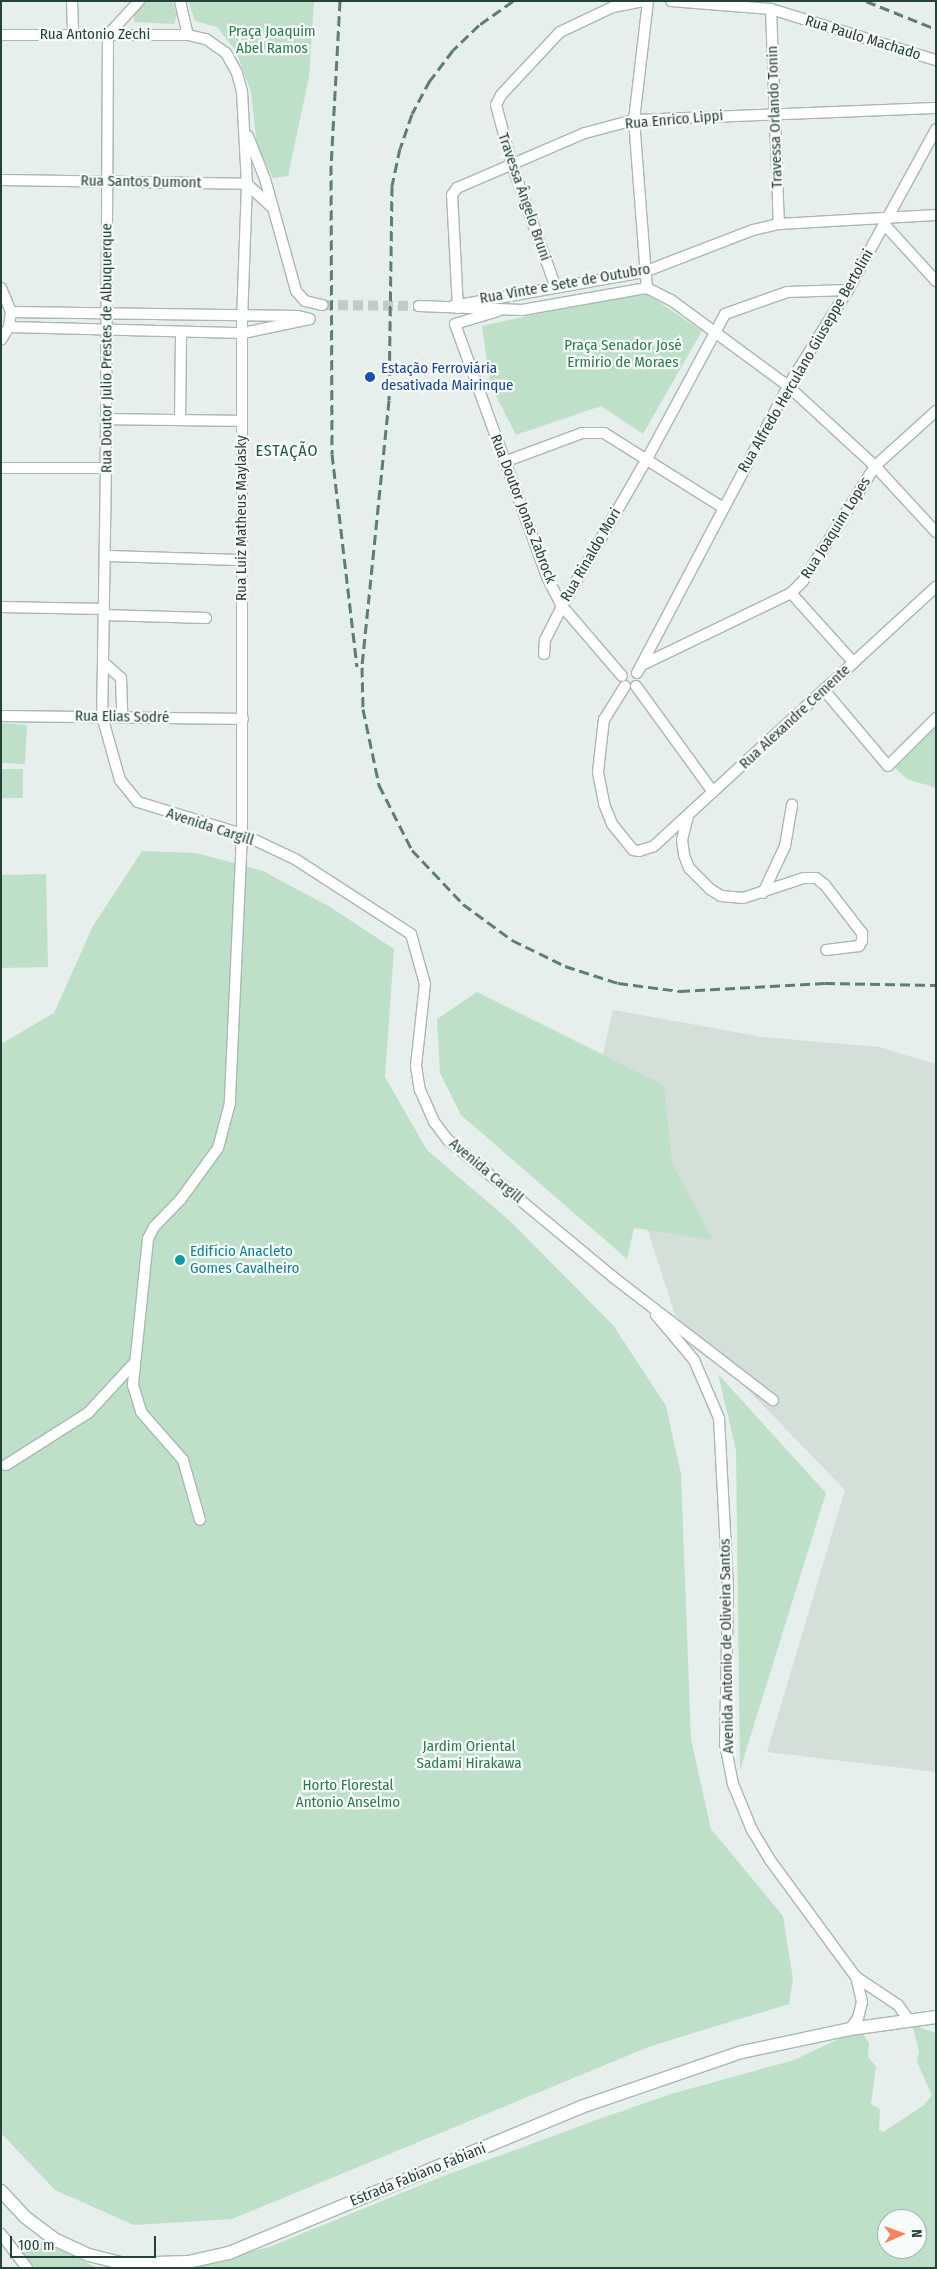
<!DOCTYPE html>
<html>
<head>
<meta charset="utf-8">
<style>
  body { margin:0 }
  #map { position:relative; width:937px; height:2269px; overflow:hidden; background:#e6efeb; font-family:"Fira Sans Condensed",sans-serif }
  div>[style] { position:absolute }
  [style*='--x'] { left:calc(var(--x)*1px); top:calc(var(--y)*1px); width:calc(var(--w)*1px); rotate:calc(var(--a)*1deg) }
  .built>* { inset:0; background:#d4dfda }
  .green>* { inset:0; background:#bfe0c8 }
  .minor-tunnel>* { height:10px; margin-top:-5px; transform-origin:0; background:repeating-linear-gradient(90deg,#bfccc8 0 10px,transparent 0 15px) }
  .roads { filter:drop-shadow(1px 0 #a8b8b2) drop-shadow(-1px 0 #a8b8b2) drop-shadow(0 1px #a8b8b2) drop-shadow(0 -1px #a8b8b2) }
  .minor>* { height:10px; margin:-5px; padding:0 5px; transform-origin:5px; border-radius:5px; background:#fff }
  .tertiary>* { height:12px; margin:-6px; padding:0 6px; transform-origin:6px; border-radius:6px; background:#fff }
  .rail>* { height:3px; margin-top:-1.5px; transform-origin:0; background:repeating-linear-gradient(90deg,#5f7d75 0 10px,transparent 0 15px) }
  .dots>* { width:14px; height:14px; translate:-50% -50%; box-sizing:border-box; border:2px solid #f7fbf9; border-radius:50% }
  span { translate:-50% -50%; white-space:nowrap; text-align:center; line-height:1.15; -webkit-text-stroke:4.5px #f7fbf9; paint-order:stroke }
  .park-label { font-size:15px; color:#2d7a4b }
  .street-label { font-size:15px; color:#24423a }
  .transit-label { font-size:15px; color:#164399 }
  .left { translate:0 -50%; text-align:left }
  .culture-label { font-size:15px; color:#0d838f }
  .neighbourhood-label { font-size:16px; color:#1f5548; letter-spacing:1px }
  .frame { position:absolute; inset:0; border:2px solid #24423a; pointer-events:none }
  .north { position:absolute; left:877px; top:2209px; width:50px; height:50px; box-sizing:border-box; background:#f7fbf9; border:1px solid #a3b1ad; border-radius:50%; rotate:88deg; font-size:14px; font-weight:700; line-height:20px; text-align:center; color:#24423a }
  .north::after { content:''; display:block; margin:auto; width:18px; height:22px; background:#f4845f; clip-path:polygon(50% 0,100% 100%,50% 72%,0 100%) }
  .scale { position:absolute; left:10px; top:2236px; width:146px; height:22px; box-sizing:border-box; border:2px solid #24423a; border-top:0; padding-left:6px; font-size:15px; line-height:18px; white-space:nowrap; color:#24423a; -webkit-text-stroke:4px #f7fbf9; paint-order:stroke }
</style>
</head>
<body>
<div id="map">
  <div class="built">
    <div style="clip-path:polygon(613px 1010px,763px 1037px,878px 1047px,936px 1064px,936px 1772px,767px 1752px,845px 1490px,675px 1315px,598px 1075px)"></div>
  </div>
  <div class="green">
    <div style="clip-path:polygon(145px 1px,172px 1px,177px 15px,174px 24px,134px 22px,134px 12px)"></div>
    <div style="clip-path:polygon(188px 1px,314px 1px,309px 77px,288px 176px,273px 178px,257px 146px,251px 92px,236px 51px,217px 27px,195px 21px)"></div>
    <div style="clip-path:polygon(647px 294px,702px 331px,643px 434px,601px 406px,516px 435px,490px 384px,482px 326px,611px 297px)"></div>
    <div style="clip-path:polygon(1px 723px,27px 725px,25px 764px,1px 763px)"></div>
    <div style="clip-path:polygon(936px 724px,936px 788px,907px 779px,893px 766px)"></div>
    <div style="clip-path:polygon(1px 769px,23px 769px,23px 798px,1px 798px)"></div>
    <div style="clip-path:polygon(142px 851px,196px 853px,263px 871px,330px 907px,394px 949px,385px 1077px,427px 1150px,510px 1221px,613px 1325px,666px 1406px,681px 1474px,691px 1739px,711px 1829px,783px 1916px,793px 1979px,789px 2004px,651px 2046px,232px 2219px,134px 2225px,55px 2190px,1px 2133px,1px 1044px,54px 1013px,93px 926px)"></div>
    <div style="clip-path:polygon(46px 874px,48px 967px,1px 968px,1px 875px)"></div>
    <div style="clip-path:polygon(477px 992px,664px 1085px,672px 1163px,713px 1240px,634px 1228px,627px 1259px,461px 1115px,440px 1073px,437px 1019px)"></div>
    <div style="clip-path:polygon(718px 1374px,826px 1493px,740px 1770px,736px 1450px)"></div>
    <div style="clip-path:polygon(evenodd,916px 2026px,936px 2033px,936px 2268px,187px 2268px,269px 2247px,441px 2177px,599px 2119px,671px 2094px,794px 2060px,860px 2029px,869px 2043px,868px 2056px,876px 2067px,871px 2104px,880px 2109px,879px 2130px,883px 2132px,924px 2105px,932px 2095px,917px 2062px,919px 2051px,913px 2028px,916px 2026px,887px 2219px,917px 2219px,917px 2249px,887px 2249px,887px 2219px)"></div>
    <div style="clip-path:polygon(31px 2240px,46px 2243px,97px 2268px,35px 2268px,21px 2250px)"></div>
  </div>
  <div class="minor-tunnel">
    <div style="--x:323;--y:305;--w:96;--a:0.6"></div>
  </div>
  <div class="roads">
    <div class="minor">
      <div style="--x:72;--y:1;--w:34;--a:88"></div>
      <div style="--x:139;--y:1;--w:46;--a:132.4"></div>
      <div style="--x:108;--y:35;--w:433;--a:90.3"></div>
      <div style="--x:106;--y:468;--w:248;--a:90.9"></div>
      <div style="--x:102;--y:716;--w:66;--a:74.3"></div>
      <div style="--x:120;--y:780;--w:28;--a:51"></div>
      <div style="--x:138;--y:802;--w:109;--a:17.1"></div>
      <div style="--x:242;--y:834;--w:59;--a:25.3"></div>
      <div style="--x:295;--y:859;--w:138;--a:32.9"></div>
      <div style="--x:411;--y:934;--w:52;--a:74.4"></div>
      <div style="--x:425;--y:984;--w:82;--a:96.3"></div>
      <div style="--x:416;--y:1066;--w:24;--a:81"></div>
      <div style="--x:420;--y:1090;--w:36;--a:66"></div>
      <div style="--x:435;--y:1123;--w:21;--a:53"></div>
      <div style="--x:448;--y:1140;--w:214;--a:39.7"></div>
      <div style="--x:613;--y:1277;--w:202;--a:37.6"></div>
      <div style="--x:180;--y:1;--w:35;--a:77"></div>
      <div style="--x:648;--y:1;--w:120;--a:96.7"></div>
      <div style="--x:634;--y:120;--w:169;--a:85.6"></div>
      <div style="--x:647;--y:288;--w:27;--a:27"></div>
      <div style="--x:671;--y:300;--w:145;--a:36.3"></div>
      <div style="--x:788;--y:386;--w:118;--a:42.6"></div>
      <div style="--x:875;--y:466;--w:90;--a:47.3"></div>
      <div style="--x:671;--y:1;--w:100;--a:4.6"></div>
      <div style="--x:771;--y:9;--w:173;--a:17.2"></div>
      <div style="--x:771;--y:9;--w:215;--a:87.9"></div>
      <div style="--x:1;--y:35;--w:187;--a:0"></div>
      <div style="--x:188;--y:35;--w:18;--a:13"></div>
      <div style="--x:206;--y:39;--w:24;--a:35"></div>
      <div style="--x:226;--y:53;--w:23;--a:61"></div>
      <div style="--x:237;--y:73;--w:20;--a:75"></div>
      <div style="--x:242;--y:92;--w:92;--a:86.9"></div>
      <div style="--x:247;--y:184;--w:134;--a:92.1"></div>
      <div style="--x:242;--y:318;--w:516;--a:90"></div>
      <div style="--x:242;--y:834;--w:269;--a:92.6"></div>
      <div style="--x:230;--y:1103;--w:47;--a:104.9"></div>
      <div style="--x:218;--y:1148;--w:63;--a:126"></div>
      <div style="--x:181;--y:1199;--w:39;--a:134"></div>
      <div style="--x:154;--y:1227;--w:13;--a:117"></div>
      <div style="--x:148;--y:1239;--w:147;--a:95.9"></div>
      <div style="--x:133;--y:1385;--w:28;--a:73"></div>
      <div style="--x:141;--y:1412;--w:64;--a:48.8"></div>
      <div style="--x:183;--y:1460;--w:62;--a:74.2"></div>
      <div style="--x:248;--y:136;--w:46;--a:68.4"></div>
      <div style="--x:265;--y:179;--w:116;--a:74.5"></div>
      <div style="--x:296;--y:291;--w:13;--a:48"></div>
      <div style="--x:305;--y:301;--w:18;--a:13"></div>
      <div style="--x:1;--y:180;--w:246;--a:0.9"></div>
      <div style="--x:247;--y:184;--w:33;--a:43"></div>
      <div style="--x:885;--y:225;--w:76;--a:47.7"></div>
      <div style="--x:1;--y:288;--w:26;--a:67"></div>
      <div style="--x:11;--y:312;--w:15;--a:98"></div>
      <div style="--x:9;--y:327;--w:15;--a:122"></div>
      <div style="--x:556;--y:288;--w:131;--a:-109.7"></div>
      <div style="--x:512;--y:165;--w:62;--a:-104.9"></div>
      <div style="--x:496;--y:105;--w:11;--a:-63"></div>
      <div style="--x:501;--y:95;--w:86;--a:-46.9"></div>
      <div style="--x:560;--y:32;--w:59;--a:-25.3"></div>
      <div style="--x:613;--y:7;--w:31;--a:-11"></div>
      <div style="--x:419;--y:306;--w:103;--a:2.2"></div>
      <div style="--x:522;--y:310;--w:127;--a:-10"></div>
      <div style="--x:453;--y:306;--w:194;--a:-10.1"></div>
      <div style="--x:644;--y:272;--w:117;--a:-21.1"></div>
      <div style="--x:753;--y:230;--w:27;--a:-13"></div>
      <div style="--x:779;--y:224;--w:157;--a:-3.3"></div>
      <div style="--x:458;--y:308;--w:113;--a:-93"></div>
      <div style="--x:452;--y:195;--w:9;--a:-54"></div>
      <div style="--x:457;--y:188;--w:139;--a:-23.3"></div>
      <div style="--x:585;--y:133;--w:51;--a:-14.9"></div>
      <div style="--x:634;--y:120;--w:302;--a:-2.3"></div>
      <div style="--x:498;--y:311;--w:45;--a:163.2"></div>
      <div style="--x:455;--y:324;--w:269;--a:70"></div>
      <div style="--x:547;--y:577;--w:33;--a:63"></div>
      <div style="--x:562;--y:606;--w:92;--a:49.4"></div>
      <div style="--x:11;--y:312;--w:287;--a:0.8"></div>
      <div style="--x:298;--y:316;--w:12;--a:14"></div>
      <div style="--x:9;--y:327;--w:234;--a:1.5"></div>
      <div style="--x:243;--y:333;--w:68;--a:-11.8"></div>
      <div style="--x:105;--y:419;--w:137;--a:0.8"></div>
      <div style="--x:180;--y:420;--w:88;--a:-89.3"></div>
      <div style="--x:504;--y:462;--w:83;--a:-20.4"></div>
      <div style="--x:582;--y:433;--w:22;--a:0"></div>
      <div style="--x:604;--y:433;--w:139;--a:32.1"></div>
      <div style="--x:1;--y:468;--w:105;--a:0"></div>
      <div style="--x:105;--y:556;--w:136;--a:1.7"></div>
      <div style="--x:791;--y:593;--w:94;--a:48"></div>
      <div style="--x:1;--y:607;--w:103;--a:1.1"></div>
      <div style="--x:104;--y:615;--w:102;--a:1.7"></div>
      <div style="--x:544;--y:654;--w:14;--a:-86"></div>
      <div style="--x:545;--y:640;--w:38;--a:-63"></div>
      <div style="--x:562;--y:606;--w:170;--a:-60"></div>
      <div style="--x:647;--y:459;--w:165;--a:-61.7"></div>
      <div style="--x:725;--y:314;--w:66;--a:-19.5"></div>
      <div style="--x:787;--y:292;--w:61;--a:-1.9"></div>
      <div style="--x:103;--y:662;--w:24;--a:42"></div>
      <div style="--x:121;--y:678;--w:38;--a:88"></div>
      <div style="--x:642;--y:665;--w:165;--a:-25.8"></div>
      <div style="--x:791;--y:593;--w:17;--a:-45"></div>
      <div style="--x:803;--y:581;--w:136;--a:-57.9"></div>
      <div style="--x:875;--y:466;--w:82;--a:-42"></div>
      <div style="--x:637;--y:673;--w:324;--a:-62.2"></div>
      <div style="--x:788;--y:386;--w:113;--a:-58"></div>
      <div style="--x:848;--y:290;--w:183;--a:-61.3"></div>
      <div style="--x:625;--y:686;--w:39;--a:122"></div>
      <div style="--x:604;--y:719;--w:53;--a:96.5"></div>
      <div style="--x:598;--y:772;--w:33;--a:79"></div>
      <div style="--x:604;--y:804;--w:22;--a:68"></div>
      <div style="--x:612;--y:824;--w:33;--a:51"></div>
      <div style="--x:633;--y:850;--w:6;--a:9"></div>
      <div style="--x:639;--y:851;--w:16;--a:-18"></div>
      <div style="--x:654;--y:846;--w:383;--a:-42.6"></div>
      <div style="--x:636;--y:686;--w:131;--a:54"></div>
      <div style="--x:824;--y:690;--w:99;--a:49.9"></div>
      <div style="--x:888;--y:766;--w:68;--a:-45"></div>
      <div style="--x:1;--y:716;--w:242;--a:0.7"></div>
      <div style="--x:688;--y:816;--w:25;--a:104"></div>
      <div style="--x:682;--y:840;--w:15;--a:82"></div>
      <div style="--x:684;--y:855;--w:14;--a:69"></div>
      <div style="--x:689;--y:868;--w:30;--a:45"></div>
      <div style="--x:710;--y:889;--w:13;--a:32"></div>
      <div style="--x:721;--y:896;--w:22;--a:5"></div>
      <div style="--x:743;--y:898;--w:64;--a:-18.2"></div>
      <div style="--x:804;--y:878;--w:12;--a:0"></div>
      <div style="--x:816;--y:878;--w:11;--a:38"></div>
      <div style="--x:825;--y:885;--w:61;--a:52.4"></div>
      <div style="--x:862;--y:933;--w:8;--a:90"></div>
      <div style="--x:862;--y:941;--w:6;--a:121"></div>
      <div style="--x:859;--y:946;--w:33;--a:173"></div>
      <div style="--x:763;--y:893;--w:52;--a:-64.9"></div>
      <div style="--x:785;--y:846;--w:42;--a:-80.3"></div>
      <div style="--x:656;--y:1315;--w:59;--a:49.8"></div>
      <div style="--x:694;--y:1360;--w:63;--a:66.7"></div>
      <div style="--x:719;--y:1418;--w:172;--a:87"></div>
      <div style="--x:728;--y:1590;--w:154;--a:91.1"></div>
      <div style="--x:725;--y:1744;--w:41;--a:78.7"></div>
      <div style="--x:733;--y:1784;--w:50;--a:67.6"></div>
      <div style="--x:752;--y:1830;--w:35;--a:59"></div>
      <div style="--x:770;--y:1860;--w:145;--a:53.7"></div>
      <div style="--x:856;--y:1977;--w:50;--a:33.7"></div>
      <div style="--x:898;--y:2005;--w:19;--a:54"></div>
      <div style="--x:6;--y:1465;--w:97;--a:-32.4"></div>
      <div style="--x:88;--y:1413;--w:69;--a:-47.3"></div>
      <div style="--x:850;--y:2029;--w:14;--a:-54"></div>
      <div style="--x:858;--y:2018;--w:16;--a:-76"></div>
      <div style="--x:862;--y:2002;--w:26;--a:-103"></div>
      <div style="--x:1;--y:2234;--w:43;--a:52.6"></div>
    </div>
    <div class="tertiary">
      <div style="--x:1;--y:2191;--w:35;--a:47"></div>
      <div style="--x:25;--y:2217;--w:36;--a:37"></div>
      <div style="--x:54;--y:2239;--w:38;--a:25"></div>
      <div style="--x:89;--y:2255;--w:36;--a:14"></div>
      <div style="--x:124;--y:2264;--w:64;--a:-1.8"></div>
      <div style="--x:188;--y:2262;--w:42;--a:-12.4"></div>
      <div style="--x:229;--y:2253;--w:381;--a:-22.5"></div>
      <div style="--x:581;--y:2107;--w:170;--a:-18.9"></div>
      <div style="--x:742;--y:2052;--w:110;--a:-12"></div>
      <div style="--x:850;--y:2029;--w:87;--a:-7.9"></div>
    </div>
  </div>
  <div class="rail">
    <div style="--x:340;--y:1;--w:164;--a:93.1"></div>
    <div style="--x:331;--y:165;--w:289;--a:89.8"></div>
    <div style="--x:332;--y:454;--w:214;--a:83.3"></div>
    <div style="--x:513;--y:1;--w:42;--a:144.8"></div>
    <div style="--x:479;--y:25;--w:36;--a:136"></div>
    <div style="--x:453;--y:50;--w:38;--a:127"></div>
    <div style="--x:430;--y:80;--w:38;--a:118"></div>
    <div style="--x:412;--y:114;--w:36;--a:109"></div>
    <div style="--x:400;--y:148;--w:39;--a:102"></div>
    <div style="--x:392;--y:186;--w:214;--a:90.8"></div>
    <div style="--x:389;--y:400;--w:268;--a:95.8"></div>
    <div style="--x:362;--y:667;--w:42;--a:88.6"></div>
    <div style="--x:363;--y:709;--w:78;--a:78.1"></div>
    <div style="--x:379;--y:785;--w:73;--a:63.1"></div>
    <div style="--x:412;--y:850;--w:74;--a:46.6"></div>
    <div style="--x:463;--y:904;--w:61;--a:36.3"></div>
    <div style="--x:512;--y:940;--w:59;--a:26.1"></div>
    <div style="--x:565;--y:966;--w:56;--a:17.8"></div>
    <div style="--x:618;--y:983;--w:63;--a:7.4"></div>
    <div style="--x:680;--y:991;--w:145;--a:-3.2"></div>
    <div style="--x:825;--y:983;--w:111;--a:1"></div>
    <div style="--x:866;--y:1;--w:75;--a:21.8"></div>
  </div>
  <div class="dots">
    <div style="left:370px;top:377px;background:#1a4fb4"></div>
    <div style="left:180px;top:1260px;background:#0f9aa8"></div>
  </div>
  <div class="park-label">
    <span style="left:272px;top:40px">Praça Joaquim<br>Abel Ramos</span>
    <span style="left:623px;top:354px">Praça Senador José<br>Ermirio de Moraes</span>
    <span style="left:469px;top:1755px">Jardim Oriental<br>Sadami Hirakawa</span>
    <span style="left:348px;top:1794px">Horto Florestal<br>Antonio Anselmo</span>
  </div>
  <div class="street-label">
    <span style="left:95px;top:35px">Rua Antonio Zechi</span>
    <span style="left:863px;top:38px;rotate:17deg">Rua Paulo Machado</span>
    <span style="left:775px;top:117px;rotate:-92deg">Travessa Orlando Tonin</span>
    <span style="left:674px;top:120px;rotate:-5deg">Rua Enrico Lippi</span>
    <span style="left:141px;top:182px;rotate:1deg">Rua Santos Dumont</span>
    <span style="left:524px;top:197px;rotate:71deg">Travessa Ângelo Bruni</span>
    <span style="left:565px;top:284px;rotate:-10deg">Rua Vinte e Sete de Outubro</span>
    <span style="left:107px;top:348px;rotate:-90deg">Rua Doutor Julio Prestes de Albuquerque</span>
    <span style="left:806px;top:361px;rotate:-60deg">Rua Alfredo Herculano Giuseppe Bertolini</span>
    <span style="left:523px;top:509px;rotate:69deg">Rua Doutor Jonas Zabrock</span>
    <span style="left:242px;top:518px;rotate:-90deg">Rua Luiz Matheus Maylasky</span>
    <span style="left:836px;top:528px;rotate:-58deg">Rua Joaquim Lopes</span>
    <span style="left:591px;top:555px;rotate:-60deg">Rua Rinaldo Mori</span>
    <span style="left:122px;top:717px;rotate:1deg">Rua Elias Sodré</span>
    <span style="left:795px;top:717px;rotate:-43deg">Rua Alexandre Cemente</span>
    <span style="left:210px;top:827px;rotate:18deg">Avenida Cargill</span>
    <span style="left:486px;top:1171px;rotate:40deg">Avenida Cargill</span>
    <span style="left:727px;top:1646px;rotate:-91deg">Avenida Antonio de Oliveira Santos</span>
    <span style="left:418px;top:2175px;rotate:-22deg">Estrada Fabiano Fabiani</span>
  </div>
  <div class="transit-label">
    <span class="left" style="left:381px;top:377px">Estação Ferroviária<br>desativada Mairinque</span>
  </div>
  <div class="culture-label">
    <span class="left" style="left:190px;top:1260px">Edifício Anacleto<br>Gomes Cavalheiro</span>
  </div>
  <div class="neighbourhood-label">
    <span style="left:287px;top:451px">ESTAÇÃO</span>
  </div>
  <div class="frame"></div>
  <div class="north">N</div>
  <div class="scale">100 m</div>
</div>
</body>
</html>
